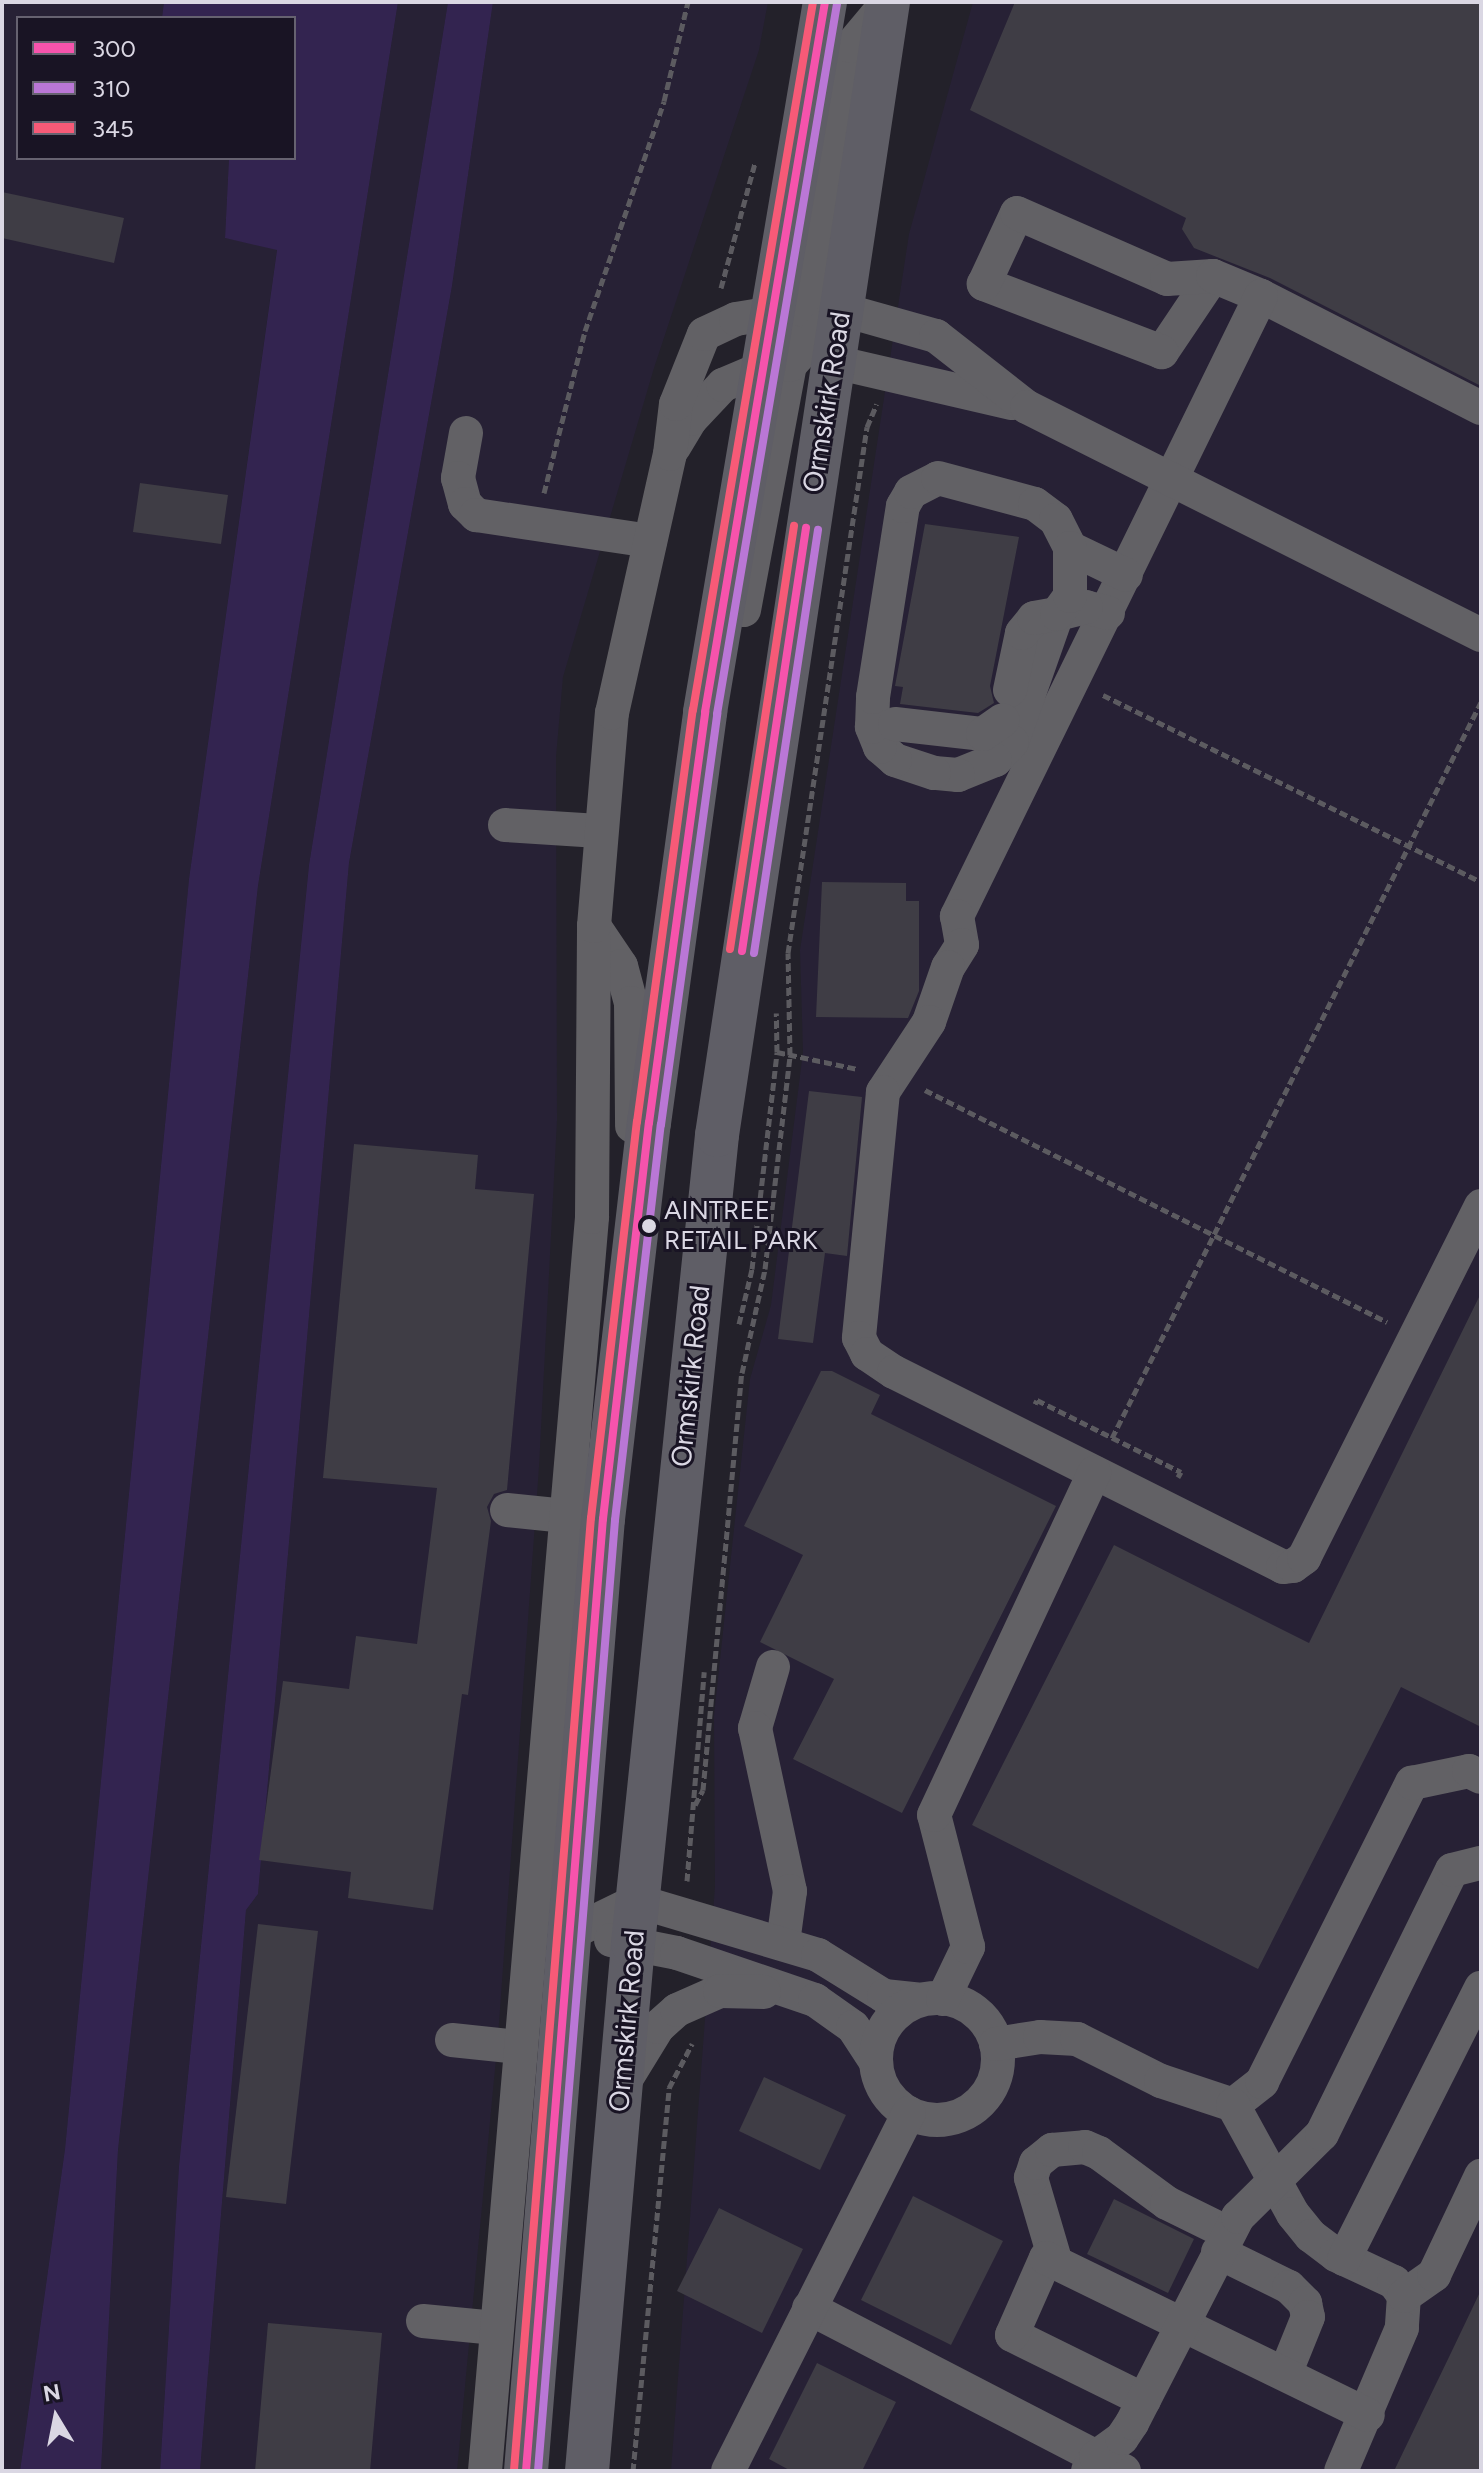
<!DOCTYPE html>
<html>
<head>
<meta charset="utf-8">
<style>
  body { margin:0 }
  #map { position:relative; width:1483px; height:2473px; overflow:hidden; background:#23212a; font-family:Figtree,sans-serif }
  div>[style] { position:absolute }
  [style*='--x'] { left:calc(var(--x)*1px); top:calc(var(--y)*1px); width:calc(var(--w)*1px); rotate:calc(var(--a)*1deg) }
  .built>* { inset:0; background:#272135 }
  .green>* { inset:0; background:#332450 }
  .building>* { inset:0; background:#3f3d45 }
  .path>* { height:5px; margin-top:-2.5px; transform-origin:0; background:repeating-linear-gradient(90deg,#5c5b60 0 8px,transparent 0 12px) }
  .minor>* { height:34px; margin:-17px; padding:0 17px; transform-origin:17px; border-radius:17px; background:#626165 }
  .minor>.ring { margin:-17px; padding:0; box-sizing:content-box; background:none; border:34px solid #626165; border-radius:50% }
  .highway>* { height:44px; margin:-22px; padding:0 22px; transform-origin:22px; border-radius:22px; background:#5f5e66 }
  .bus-1>* { height:8px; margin:-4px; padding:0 4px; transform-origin:4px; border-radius:4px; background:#f653ac }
  .bus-2>* { height:8px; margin:-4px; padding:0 4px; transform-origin:4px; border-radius:4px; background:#ba77d6 }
  .bus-3>* { height:8px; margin:-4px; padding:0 4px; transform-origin:4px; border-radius:4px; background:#f75a77 }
  .dots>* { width:22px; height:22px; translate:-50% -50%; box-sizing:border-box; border:4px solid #191424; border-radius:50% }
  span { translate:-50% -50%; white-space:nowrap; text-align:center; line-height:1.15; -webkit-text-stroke:6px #191424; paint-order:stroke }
  .bus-label { font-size:26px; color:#dad7e3 }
  .left { translate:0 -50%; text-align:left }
  .street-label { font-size:28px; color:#dad7e3 }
  .frame { position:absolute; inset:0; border:4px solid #dad7e3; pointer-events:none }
  .legend { position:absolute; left:16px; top:16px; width:280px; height:144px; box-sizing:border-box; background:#191424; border:2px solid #666270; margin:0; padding:10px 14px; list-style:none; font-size:24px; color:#dad7e3 }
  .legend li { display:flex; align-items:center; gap:16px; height:40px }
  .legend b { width:40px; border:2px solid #666270 }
  .north { position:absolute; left:16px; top:2377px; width:80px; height:80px; -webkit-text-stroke:6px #191424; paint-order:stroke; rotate:350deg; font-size:22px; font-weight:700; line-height:32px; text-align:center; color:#dad7e3 }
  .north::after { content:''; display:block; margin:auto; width:28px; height:36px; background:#dad7e3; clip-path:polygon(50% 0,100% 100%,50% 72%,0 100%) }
</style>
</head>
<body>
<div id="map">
  <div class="built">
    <div style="clip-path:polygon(2px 2px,164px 2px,162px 18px,18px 18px,18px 158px,229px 158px,225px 238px,277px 249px,189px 879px,65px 2149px,20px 2471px,2px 2471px)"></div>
    <div style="clip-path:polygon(398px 2px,448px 2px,309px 865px,179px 2166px,160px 2471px,101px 2471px,118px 2150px,258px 886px)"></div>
    <div style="clip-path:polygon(493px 2px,768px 2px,759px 50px,654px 368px,563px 677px,556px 757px,557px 1120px,539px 1467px,498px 2037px,457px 2471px,200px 2471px,246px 1910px,258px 1894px,349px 863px,452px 286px)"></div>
    <div style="clip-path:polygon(973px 2px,1481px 2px,1481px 2471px,671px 2471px,715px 1886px,714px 1716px,750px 1379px,771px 1305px,803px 1052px,800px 950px,909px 234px)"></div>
  </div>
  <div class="green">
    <div style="clip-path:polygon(164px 2px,398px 2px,258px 886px,118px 2150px,101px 2471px,20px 2471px,65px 2149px,189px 879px,277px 250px,225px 238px,229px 158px,294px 158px,294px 18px,162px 18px)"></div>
    <div style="clip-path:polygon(448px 2px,493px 2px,452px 286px,349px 863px,258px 1894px,246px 1910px,200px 2471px,160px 2471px,179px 2166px,309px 865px)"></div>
  </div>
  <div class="building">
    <div style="clip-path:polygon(1015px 2px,1481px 2px,1481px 386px,1270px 278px,1194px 248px,1182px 229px,1186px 218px,970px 110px)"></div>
    <div style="clip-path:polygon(2px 192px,124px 218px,114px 263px,2px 238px)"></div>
    <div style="clip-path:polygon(140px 483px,228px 495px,221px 544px,133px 532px)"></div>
    <div style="clip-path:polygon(925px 524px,1019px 537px,990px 686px,994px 703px,978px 713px,900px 704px,903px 687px,895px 686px)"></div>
    <div style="clip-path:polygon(822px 882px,906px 883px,906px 901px,919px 901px,919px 991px,908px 1018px,816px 1017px)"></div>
    <div style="clip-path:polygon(809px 1091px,862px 1097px,847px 1256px,825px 1253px,813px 1343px,778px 1339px)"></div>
    <div style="clip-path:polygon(354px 1144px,478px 1155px,475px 1189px,534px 1194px,507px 1490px,494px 1494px,487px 1507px,491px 1521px,468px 1695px,462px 1694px,433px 1910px,348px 1898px,351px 1872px,259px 1860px,283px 1681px,349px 1689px,356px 1636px,417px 1644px,437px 1488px,323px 1478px)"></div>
    <div style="clip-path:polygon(1481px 1293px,1481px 1727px,1401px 1687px,1258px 1969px,972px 1825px,1114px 1545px,1309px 1643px)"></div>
    <div style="clip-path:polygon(821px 1371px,832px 1371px,880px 1395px,871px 1414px,1056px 1506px,902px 1813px,793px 1759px,834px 1679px,760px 1642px,803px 1555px,744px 1526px)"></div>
    <div style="clip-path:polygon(258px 1924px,318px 1931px,286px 2204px,226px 2197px)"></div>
    <div style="clip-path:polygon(764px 2077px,846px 2115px,820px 2170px,739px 2131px)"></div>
    <div style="clip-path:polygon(913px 2196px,1003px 2241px,951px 2345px,861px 2300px)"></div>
    <div style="clip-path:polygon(1114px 2199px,1194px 2239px,1168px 2293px,1087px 2254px)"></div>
    <div style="clip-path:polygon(719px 2208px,803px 2249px,762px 2333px,677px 2291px)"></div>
    <div style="clip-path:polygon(1481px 2290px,1481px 2471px,1394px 2471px,1449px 2357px)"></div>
    <div style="clip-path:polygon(268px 2323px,382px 2333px,370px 2471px,255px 2471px)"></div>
    <div style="clip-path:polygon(817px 2363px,896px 2402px,862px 2471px,791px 2471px,769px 2459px)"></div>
  </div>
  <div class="path">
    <div style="--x:721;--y:288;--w:130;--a:-74.8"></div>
    <div style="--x:544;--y:493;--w:167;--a:-75.8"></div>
    <div style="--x:585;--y:331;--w:243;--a:-71"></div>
    <div style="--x:664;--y:101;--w:102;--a:-76.4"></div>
    <div style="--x:1103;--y:695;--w:422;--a:26.3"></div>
    <div style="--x:777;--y:1052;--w:83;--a:11.9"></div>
    <div style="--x:925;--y:1090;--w:517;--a:26.66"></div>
    <div style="--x:739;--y:1324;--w:57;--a:-76.7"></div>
    <div style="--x:752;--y:1269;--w:218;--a:-83.4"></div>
    <div style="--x:777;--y:1052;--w:39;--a:-91"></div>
    <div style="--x:1035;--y:1404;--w:4;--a:-63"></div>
    <div style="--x:1037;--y:1400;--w:161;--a:26.6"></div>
    <div style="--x:1181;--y:1472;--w:6;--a:121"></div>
    <div style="--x:1112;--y:1438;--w:823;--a:-63.37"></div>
    <div style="--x:695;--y:1805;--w:17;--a:-62"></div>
    <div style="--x:703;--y:1790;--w:419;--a:-84.7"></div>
    <div style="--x:742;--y:1373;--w:107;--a:-77.5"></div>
    <div style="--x:765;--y:1269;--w:215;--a:-83.3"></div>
    <div style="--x:790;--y:1055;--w:102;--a:-91.1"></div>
    <div style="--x:788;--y:953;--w:532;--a:-81.46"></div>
    <div style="--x:867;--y:427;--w:25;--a:-67"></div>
    <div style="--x:687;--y:1881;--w:210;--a:-85.3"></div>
    <div style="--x:633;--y:2471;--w:385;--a:-84.6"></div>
    <div style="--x:669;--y:2088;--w:50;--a:-62.4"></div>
  </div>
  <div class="minor">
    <div style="--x:1213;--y:276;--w:92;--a:123.9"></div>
    <div style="--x:1162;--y:352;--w:191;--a:-159.1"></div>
    <div style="--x:984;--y:284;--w:78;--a:-65.1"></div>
    <div style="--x:1017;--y:213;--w:164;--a:23.7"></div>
    <div style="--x:1167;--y:279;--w:46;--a:-3.7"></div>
    <div style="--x:1213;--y:276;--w:52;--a:22.6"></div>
    <div style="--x:830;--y:361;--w:187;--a:13"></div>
    <div style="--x:1481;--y:408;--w:247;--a:-153"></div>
    <div style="--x:1261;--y:296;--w:691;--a:116.12"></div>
    <div style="--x:957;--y:916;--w:29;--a:80"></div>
    <div style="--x:962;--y:945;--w:26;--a:122"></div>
    <div style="--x:948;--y:967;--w:58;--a:109.1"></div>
    <div style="--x:929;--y:1022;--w:84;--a:123.3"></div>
    <div style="--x:883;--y:1092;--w:247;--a:95.6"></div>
    <div style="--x:859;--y:1338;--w:18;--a:63"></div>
    <div style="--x:867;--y:1354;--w:32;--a:34"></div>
    <div style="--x:894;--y:1372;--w:435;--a:26.6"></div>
    <div style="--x:1283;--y:1567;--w:10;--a:-6"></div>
    <div style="--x:1293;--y:1566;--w:14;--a:-36"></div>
    <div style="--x:1304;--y:1558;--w:394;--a:-63.3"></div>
    <div style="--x:466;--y:433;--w:46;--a:100.1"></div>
    <div style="--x:458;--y:478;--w:27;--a:75"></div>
    <div style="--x:465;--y:504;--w:16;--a:45"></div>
    <div style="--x:476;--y:515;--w:176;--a:8.5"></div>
    <div style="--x:674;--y:447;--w:33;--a:-59"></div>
    <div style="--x:691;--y:419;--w:47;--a:-46.7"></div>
    <div style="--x:723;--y:385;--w:43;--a:-23"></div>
    <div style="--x:763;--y:368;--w:71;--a:-53.6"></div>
    <div style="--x:805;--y:311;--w:269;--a:-80.2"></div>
    <div style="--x:851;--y:46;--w:56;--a:-50.1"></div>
    <div style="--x:744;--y:610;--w:249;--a:-79.4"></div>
    <div style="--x:790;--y:365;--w:75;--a:-48.2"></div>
    <div style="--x:840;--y:309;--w:100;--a:15.7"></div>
    <div style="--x:936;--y:336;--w:115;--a:38"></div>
    <div style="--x:1027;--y:407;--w:508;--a:26.67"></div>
    <div style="--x:1108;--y:613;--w:23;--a:-165"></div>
    <div style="--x:1086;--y:607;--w:30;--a:166"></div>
    <div style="--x:1057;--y:614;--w:136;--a:109.4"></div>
    <div style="--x:1012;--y:742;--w:25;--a:133"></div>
    <div style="--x:995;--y:760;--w:40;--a:158"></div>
    <div style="--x:958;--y:775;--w:24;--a:-175"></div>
    <div style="--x:934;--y:773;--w:41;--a:-161.6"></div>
    <div style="--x:895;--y:760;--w:20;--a:-139"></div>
    <div style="--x:880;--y:747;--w:22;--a:-112"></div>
    <div style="--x:872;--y:727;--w:30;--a:-88"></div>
    <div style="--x:873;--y:697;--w:193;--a:-81.1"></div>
    <div style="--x:903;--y:506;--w:16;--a:-60"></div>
    <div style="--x:911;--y:492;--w:30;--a:-27"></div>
    <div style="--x:938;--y:478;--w:100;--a:15"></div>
    <div style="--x:1035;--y:504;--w:26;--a:37"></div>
    <div style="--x:1056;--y:520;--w:31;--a:63"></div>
    <div style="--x:1070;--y:548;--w:62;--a:25.7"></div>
    <div style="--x:1010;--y:690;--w:58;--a:-78.1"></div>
    <div style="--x:1022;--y:633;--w:19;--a:-51"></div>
    <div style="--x:1034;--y:618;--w:23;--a:-10"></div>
    <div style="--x:1057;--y:614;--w:22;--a:-54"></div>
    <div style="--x:1070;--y:596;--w:48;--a:-90"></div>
    <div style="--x:895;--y:724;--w:89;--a:6.5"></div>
    <div style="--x:983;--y:734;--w:24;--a:-35"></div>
    <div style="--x:505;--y:825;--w:94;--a:3.7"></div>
    <div style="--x:594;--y:926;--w:48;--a:56"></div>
    <div style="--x:621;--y:966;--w:38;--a:75"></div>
    <div style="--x:631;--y:1003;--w:123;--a:89.5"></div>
    <div style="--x:507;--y:1510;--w:59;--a:5.8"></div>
    <div style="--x:773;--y:1667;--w:64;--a:106.4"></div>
    <div style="--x:755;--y:1728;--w:167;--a:77.9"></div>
    <div style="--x:790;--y:1891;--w:52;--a:97.7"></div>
    <div style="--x:571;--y:1933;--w:73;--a:-25.9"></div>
    <div style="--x:637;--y:1901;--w:189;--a:16.6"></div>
    <div style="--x:818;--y:1955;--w:78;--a:31.8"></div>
    <div style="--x:884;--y:1996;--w:36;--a:6"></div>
    <div style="--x:611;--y:1940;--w:67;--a:11.1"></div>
    <div style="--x:677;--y:1953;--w:146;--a:18.8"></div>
    <div style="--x:815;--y:2000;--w:47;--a:35.4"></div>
    <div style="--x:853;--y:2027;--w:42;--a:56.7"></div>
    <div class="ring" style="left:876px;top:1998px;width:88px;height:88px"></div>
    <div style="--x:943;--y:1999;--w:58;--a:-64.3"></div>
    <div style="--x:968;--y:1947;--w:136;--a:-104.4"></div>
    <div style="--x:934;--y:1815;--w:378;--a:-64.9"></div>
    <div style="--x:452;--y:2040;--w:66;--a:6.1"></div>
    <div style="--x:996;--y:2044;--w:45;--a:-9"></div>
    <div style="--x:1040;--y:2037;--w:37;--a:3"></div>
    <div style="--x:1077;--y:2039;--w:94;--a:26.6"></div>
    <div style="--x:1161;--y:2081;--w:76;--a:18.4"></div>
    <div style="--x:1233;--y:2105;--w:37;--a:-38"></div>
    <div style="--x:1262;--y:2082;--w:335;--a:-63.4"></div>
    <div style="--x:1412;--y:1783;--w:58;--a:-11.9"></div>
    <div style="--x:1469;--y:1771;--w:13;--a:27"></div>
    <div style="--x:623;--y:2084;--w:67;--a:-58.4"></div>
    <div style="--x:658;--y:2027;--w:25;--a:-42"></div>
    <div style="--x:677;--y:2010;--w:47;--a:-23.8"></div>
    <div style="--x:720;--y:1991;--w:44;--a:1.3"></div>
    <div style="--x:1233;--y:2105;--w:124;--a:61.2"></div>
    <div style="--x:1293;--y:2214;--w:28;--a:51"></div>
    <div style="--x:1311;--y:2236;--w:31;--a:37"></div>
    <div style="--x:1336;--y:2255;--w:64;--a:25"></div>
    <div style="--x:1394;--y:2282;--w:17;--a:54"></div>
    <div style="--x:1404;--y:2296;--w:32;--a:94"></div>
    <div style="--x:1402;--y:2328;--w:155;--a:113.1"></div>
    <div style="--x:1218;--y:2252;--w:79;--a:26.2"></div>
    <div style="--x:1289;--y:2287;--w:23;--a:45"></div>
    <div style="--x:1305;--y:2303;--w:14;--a:78"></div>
    <div style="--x:1308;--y:2317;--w:61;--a:112"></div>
    <div style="--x:1344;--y:2259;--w:304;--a:-63.2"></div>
    <div style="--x:1056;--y:2263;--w:89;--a:-106.4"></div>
    <div style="--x:1031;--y:2178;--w:16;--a:-72"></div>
    <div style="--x:1036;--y:2163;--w:21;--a:-39"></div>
    <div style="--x:1052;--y:2150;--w:33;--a:-5"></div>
    <div style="--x:1085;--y:2147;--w:15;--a:23"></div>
    <div style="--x:1099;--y:2153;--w:84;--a:36.3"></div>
    <div style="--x:1167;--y:2203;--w:68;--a:26.2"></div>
    <div style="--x:1404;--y:2296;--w:37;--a:-35"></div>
    <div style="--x:1434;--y:2275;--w:110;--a:-64.6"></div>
    <div style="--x:809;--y:2308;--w:323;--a:27.4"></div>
    <div style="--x:1096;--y:2457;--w:16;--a:120"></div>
    <div style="--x:423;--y:2321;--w:73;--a:5.5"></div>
    <div style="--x:1144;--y:2400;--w:147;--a:-153.8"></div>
    <div style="--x:1012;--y:2335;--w:84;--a:-66.2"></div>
    <div style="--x:1046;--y:2258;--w:358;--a:26"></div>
    <div style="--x:485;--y:2471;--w:1259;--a:-85.12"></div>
    <div style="--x:592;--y:1217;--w:291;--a:-89.6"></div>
    <div style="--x:594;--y:926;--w:214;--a:-85.2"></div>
    <div style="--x:612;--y:713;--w:265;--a:-77.4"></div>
    <div style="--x:670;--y:454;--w:50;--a:-83.2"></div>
    <div style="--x:676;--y:404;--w:75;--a:-68.2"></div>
    <div style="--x:704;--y:334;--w:35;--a:-25"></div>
    <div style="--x:736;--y:319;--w:33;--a:-9"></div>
    <div style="--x:728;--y:2471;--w:401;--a:-63.2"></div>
    <div style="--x:1124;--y:2471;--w:31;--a:-153"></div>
    <div style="--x:1096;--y:2457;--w:32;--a:-36"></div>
    <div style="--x:1122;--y:2438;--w:18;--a:-56"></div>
    <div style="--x:1132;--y:2423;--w:232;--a:-62.8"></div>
    <div style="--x:1238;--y:2217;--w:118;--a:-44.7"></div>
    <div style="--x:1322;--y:2134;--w:294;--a:-63.8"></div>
    <div style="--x:1452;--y:1870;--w:30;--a:-14"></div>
  </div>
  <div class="highway">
    <div style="--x:526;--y:2471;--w:955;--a:-85.38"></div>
    <div style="--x:603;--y:1519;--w:399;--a:-83.4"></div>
    <div style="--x:649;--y:1123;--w:415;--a:-82.2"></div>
    <div style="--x:705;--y:712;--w:720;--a:-80.41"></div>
    <div style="--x:587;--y:2471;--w:529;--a:-85.01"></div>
    <div style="--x:633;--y:1944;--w:813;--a:-84.07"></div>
    <div style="--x:717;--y:1135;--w:1146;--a:-81.42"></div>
  </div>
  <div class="bus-1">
    <div style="--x:742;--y:951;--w:428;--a:-81.4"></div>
    <div style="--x:526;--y:2471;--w:955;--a:-85.38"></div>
    <div style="--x:603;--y:1519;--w:399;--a:-83.4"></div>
    <div style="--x:649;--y:1123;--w:415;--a:-82.2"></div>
    <div style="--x:705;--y:712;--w:720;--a:-80.41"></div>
  </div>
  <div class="bus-2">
    <div style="--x:754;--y:953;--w:428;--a:-81.4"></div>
    <div style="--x:538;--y:2471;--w:954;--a:-85.37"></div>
    <div style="--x:615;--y:1520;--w:398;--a:-83.4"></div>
    <div style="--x:661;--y:1125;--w:415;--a:-82.2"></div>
    <div style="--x:717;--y:714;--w:720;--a:-80.41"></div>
  </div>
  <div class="bus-3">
    <div style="--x:730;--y:949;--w:428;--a:-81.4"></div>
    <div style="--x:514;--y:2470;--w:955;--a:-85.38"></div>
    <div style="--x:591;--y:1518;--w:399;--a:-83.4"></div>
    <div style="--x:637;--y:1122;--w:416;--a:-82.3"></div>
    <div style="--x:693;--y:710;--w:718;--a:-80.38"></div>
  </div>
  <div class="dots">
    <div style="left:649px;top:1226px;background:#dad7e3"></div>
  </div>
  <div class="bus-label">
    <span class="left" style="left:664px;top:1226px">AINTREE<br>RETAIL PARK</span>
  </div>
  <div class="street-label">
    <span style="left:826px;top:402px;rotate:-81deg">Ormskirk Road</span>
    <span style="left:690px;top:1376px;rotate:-84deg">Ormskirk Road</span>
    <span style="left:626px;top:2021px;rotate:-85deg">Ormskirk Road</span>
  </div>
  <div class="frame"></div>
  <ul class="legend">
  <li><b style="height:10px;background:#f653ac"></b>300</li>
  <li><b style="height:10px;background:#ba77d6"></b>310</li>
  <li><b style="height:10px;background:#f75a77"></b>345</li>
  </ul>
  <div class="north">N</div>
</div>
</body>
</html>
